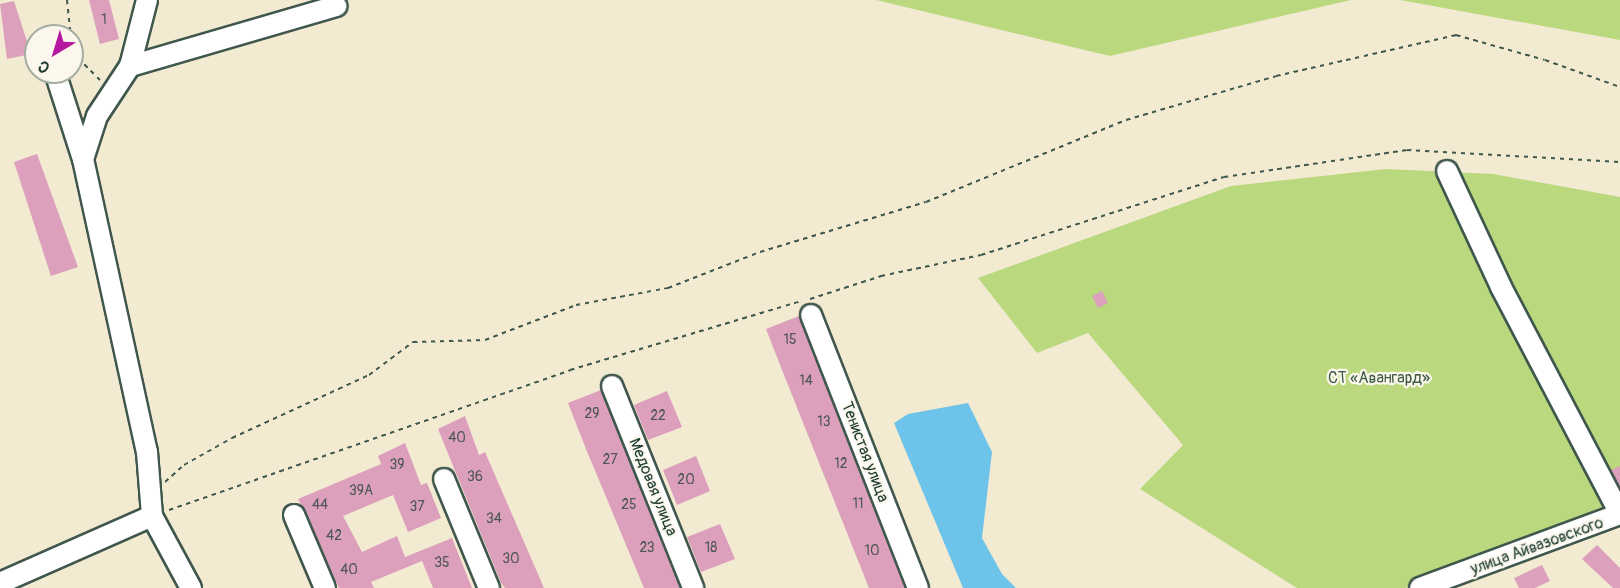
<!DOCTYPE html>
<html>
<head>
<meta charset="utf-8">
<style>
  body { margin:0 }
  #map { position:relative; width:1620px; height:588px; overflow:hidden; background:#f3ead2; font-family:Pangolin,sans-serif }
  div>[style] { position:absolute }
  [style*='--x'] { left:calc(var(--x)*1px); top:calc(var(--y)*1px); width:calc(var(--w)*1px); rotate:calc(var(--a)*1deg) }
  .green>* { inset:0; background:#bad87e }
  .water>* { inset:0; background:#6ec3eb }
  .building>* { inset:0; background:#dca0bc }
  .path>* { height:2px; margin-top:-1px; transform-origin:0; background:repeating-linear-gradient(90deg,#3f574c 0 4.5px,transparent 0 9px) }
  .roads { filter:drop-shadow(2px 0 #3f574c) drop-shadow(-2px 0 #3f574c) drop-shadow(0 2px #3f574c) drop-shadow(0 -2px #3f574c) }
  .minor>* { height:20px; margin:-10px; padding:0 10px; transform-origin:10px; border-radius:10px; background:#fff }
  span { translate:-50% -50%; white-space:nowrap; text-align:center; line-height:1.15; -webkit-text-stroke:4.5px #fbf7ec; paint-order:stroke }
  .number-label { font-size:14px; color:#4e5656 }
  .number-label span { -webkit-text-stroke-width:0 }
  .park-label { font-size:16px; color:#3e5c43 }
  .street-label { font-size:16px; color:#1f3d34 }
  .north { position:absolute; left:24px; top:24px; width:60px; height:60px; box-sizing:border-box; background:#fbf7ec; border:2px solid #a3ada2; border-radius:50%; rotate:218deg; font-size:16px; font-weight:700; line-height:24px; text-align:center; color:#1f3d34 }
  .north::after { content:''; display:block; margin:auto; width:21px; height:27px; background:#b5179e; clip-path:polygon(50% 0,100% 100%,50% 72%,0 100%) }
</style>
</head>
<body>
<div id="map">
  <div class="green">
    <div style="clip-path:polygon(876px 0,1351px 0,1110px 56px)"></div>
    <div style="clip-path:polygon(1400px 0,1620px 0,1620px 40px)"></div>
    <div style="clip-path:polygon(1386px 169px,1493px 174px,1620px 197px,1620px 510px,1405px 588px,1297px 588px,1140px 489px,1183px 445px,1088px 333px,1037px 353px,978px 278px,1231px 186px)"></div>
  </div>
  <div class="water">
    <div style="clip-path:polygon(968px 403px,992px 452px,982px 538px,1002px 574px,1016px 588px,963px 588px,894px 423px,908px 414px)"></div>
  </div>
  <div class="building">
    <div style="clip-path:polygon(89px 0,109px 0,119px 39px,100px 44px)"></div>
    <div style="clip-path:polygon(14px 1px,31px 54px,7px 59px,0 4px)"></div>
    <div style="clip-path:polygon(37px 154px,78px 267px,51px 276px,14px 162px)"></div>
    <div style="clip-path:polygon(1102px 291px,1108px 303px,1098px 308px,1092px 296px)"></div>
    <div style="clip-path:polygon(799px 316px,800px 319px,905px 588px,869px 588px,782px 370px,766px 329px)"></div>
    <div style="clip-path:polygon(601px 390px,680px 588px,644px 588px,586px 449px,568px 403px)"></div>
    <div style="clip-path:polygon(667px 391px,682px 427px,648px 440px,634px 405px)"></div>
    <div style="clip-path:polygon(465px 416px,479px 455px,485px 452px,544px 588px,505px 588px,501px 583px,438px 429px)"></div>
    <div style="clip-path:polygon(405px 443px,421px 485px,427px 483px,441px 518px,408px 532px,393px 495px,343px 516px,362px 552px,397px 536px,405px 557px,452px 538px,472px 588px,433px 588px,422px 561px,371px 582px,374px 588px,339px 588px,301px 505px,298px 499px,381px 464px,378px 456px)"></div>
    <div style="clip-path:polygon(696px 456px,710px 491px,677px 505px,663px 470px)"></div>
    <div style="clip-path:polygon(1620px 466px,1620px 488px,1611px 470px)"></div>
    <div style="clip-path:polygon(720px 524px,735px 559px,701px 572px,687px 537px)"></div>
    <div style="clip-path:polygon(1597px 545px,1620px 568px,1620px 588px,1613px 588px,1582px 559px)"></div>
    <div style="clip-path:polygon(1542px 565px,1550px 581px,1535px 588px,1519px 588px,1514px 578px)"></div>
  </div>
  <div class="path">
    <div style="--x:67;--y:0;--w:36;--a:84"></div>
    <div style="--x:72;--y:39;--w:20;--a:72"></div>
    <div style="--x:78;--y:58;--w:31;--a:45"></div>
    <div style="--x:810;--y:299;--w:75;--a:-17.9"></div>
    <div style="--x:881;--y:276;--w:102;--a:-11.9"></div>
    <div style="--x:981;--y:255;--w:255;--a:-17.8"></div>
    <div style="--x:1224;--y:177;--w:185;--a:-8.4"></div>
    <div style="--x:1407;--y:150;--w:213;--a:3.2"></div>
    <div style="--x:165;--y:482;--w:25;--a:-42"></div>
    <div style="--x:184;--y:465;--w:55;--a:-29.4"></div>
    <div style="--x:232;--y:438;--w:151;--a:-24.7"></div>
    <div style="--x:369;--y:375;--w:55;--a:-36.9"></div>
    <div style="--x:413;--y:342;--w:72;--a:-1.6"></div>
    <div style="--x:485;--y:340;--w:97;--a:-21"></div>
    <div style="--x:576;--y:305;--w:94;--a:-10.5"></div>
    <div style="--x:668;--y:288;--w:99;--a:-21.4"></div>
    <div style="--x:760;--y:252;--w:173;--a:-16.8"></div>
    <div style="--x:926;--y:202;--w:216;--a:-22.3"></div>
    <div style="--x:1126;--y:120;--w:156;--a:-16.3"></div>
    <div style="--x:1276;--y:76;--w:185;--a:-12.8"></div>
    <div style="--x:1456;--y:35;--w:92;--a:15.7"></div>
    <div style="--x:1545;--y:60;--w:80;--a:19.8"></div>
    <div style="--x:169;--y:510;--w:425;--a:-19.2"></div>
    <div style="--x:570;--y:370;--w:241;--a:-16.6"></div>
  </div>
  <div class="roads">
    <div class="minor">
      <div style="--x:147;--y:0;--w:68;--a:104.4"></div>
      <div style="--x:130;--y:66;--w:60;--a:123.4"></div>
      <div style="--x:97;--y:116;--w:45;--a:108"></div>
      <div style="--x:83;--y:159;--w:300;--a:77.7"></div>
      <div style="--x:147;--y:452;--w:64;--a:85.5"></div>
      <div style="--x:152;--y:516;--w:82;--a:61.6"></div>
      <div style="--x:130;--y:66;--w:215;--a:-16.2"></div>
      <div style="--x:55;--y:72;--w:91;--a:72.2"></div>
      <div style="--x:1447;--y:171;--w:128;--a:65"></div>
      <div style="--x:1501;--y:287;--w:256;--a:62.3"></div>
      <div style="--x:811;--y:315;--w:293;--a:68.6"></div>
      <div style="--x:612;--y:386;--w:218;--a:68.1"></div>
      <div style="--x:444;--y:479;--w:118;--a:67.6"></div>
      <div style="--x:294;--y:515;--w:79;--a:67"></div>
      <div style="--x:0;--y:583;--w:166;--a:-23.8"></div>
      <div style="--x:1420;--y:588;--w:213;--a:-20.3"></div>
    </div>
  </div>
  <div class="number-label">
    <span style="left:104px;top:20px">1</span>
    <span style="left:790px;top:340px">15</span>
    <span style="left:806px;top:381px">14</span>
    <span style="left:592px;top:414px">29</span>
    <span style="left:658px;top:416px">22</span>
    <span style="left:824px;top:422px">13</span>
    <span style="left:457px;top:438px">40</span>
    <span style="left:610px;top:460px">27</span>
    <span style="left:841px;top:464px">12</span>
    <span style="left:397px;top:465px">39</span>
    <span style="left:475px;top:477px">36</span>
    <span style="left:686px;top:480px">20</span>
    <span style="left:361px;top:491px">39А</span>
    <span style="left:858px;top:504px">11</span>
    <span style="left:320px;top:505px">44</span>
    <span style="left:629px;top:505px">25</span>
    <span style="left:417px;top:507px">37</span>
    <span style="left:494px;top:519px">34</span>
    <span style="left:334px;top:536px">42</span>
    <span style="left:647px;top:548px">23</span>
    <span style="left:711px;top:548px">18</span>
    <span style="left:872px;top:551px">10</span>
    <span style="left:511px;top:559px">30</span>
    <span style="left:442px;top:563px">35</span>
    <span style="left:349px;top:570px">40</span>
  </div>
  <div class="park-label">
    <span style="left:1379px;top:378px">СТ «Авангард»</span>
  </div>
  <div class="street-label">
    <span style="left:865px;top:452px;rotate:69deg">Тенистая улица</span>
    <span style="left:653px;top:487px;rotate:68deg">Медовая улица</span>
    <span style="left:1537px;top:546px;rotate:-20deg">улица Айвазовского</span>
  </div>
  <div class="north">С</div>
</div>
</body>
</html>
